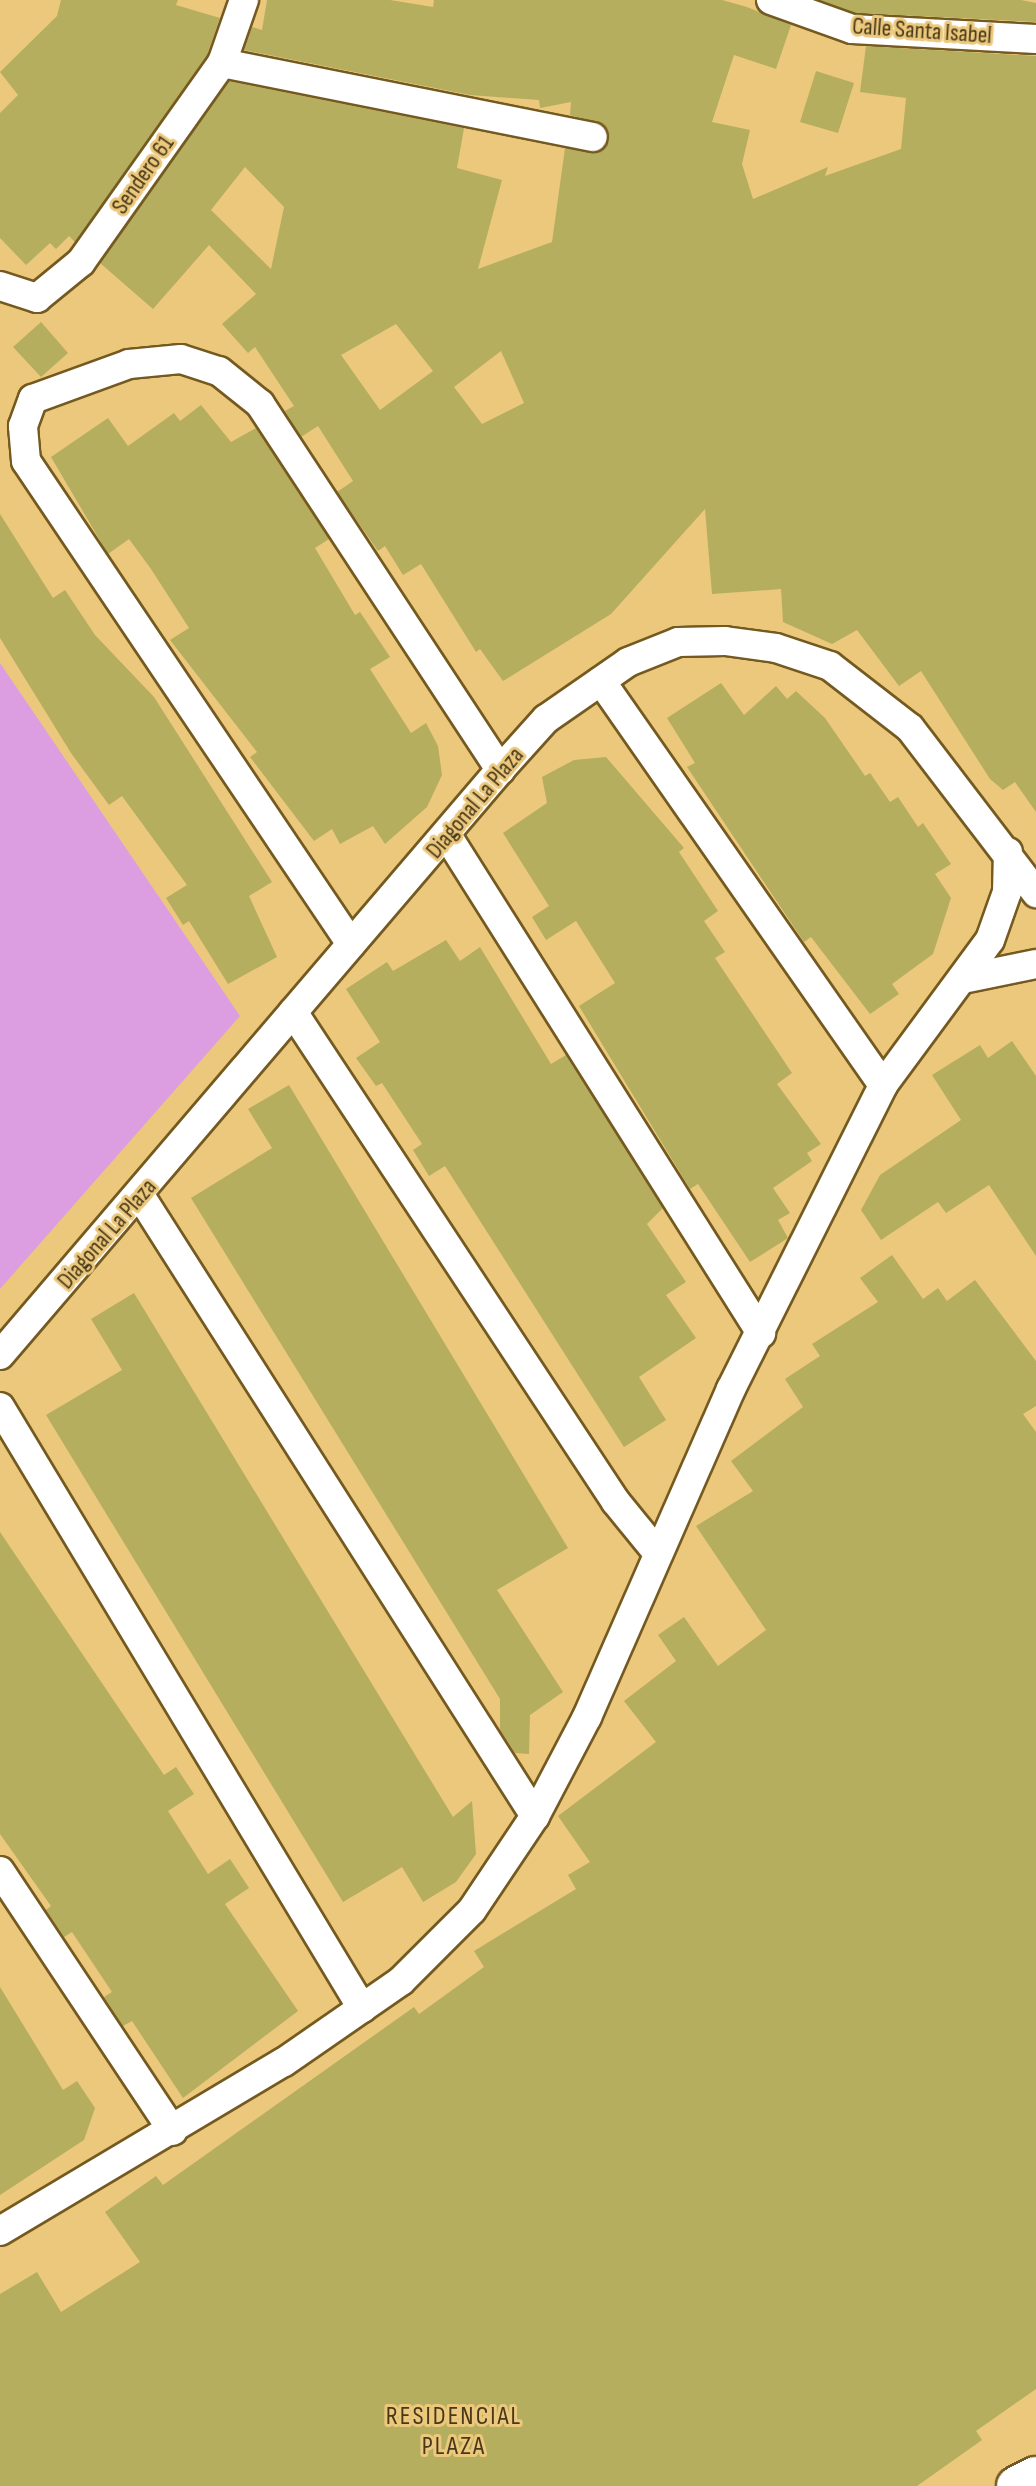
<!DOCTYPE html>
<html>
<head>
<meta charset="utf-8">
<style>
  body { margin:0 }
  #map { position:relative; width:1036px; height:2486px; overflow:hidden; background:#ecc87c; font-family:"Sofia Sans Condensed",sans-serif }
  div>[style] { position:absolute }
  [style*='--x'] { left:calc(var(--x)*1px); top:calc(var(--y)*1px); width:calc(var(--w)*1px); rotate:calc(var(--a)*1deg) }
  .green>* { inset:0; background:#dd9ee1 }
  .building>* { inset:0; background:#b4ae5e }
  .roads { filter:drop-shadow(2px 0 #745a20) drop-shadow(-2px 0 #745a20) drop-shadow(0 2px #745a20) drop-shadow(0 -2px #745a20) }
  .street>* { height:28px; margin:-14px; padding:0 14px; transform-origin:14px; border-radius:14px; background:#fff }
  .secondary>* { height:38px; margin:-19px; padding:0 19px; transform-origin:19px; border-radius:19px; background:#fff }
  span { translate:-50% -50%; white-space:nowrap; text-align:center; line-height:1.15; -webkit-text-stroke:6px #ecc87c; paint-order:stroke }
  .street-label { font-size:24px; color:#473819 }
  .neighbourhood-label { font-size:26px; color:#473819; letter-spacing:2px }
</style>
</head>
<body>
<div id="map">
  <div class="green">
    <div style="clip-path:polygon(0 663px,240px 1016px,0 1289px)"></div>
  </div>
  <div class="building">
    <div style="clip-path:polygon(61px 0,178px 0,176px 5px,220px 18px,207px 55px,75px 242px,69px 236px,56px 249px,50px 243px,26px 265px,0 238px,0 113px,18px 95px,0 72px,57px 16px)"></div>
    <div style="clip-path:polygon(evenodd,267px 0,390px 0,433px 7px,434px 0,722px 0,747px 7px,791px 25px,776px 69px,734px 55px,712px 122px,750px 130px,742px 164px,753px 199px,828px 167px,825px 176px,901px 149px,906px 98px,860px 92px,866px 46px,1036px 56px,1036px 812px,1015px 782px,1003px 790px,990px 779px,921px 671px,899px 686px,857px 630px,832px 644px,783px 622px,781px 589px,712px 594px,705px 509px,611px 614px,503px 681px,480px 649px,476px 652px,421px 564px,403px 575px,385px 546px,378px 551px,337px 492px,353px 481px,318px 426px,301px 437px,285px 411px,294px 406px,255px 347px,248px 353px,222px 324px,256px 294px,209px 245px,153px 309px,100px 263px,229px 81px,464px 128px,457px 168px,502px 180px,478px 269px,552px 242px,565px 148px,599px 152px,609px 140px,603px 124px,570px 115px,571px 102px,540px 108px,539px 100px,470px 95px,244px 50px,252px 27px,262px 30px,267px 0,245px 167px,284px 207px,271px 269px,211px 210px,245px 167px,267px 0,396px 324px,433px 371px,380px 410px,341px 355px,396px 324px,267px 0,501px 351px,524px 403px,482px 424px,454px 387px,501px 351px)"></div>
    <div style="clip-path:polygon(820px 0,1021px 0,1036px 3px,1036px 22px,855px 13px)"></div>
    <div style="clip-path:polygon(816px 71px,854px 83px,838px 133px,800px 122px)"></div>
    <div style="clip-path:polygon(41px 322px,68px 353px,41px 377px,13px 347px)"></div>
    <div style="clip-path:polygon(201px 405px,231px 442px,256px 428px,329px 539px,315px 548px,355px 615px,360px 612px,390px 657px,370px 669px,411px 733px,426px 723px,438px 746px,442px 775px,427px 807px,385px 844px,373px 826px,340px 844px,332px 829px,314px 841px,250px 757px,257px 752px,170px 640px,189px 628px,151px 569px,129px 539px,108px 554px,51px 457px,108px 418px,128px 446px,174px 413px,180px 421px)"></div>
    <div style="clip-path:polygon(0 514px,53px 598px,65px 590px,95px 635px,154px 697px,272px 882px,249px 896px,277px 957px,228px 984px,189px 921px,183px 925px,166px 898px,187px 885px,122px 796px,109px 805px,71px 753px,0 638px)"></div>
    <div style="clip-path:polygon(721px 683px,744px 715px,776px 686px,787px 699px,796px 691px,825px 718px,865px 776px,870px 773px,890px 802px,898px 797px,918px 827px,923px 823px,951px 864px,935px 874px,951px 898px,933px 954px,892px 984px,899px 994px,870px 1014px,811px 937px,804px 942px,687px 767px,695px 763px,667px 718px)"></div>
    <div style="clip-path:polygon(606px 757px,684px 848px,679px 852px,718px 911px,704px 921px,725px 952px,715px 958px,792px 1073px,777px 1084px,821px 1144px,807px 1153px,812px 1161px,773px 1188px,790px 1213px,778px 1220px,788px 1238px,750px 1262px,698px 1184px,690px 1189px,579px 1006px,615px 983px,576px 921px,546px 940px,532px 917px,549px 906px,503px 833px,547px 803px,542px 777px,574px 760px)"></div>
    <div style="clip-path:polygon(446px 940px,460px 961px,480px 947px,551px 1064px,566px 1055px,663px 1208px,647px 1224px,686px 1282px,666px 1295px,696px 1338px,639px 1377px,666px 1420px,624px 1447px,445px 1166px,429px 1176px,413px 1150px,422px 1144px,382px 1083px,376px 1086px,356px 1058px,380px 1042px,346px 989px,387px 962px,393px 971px)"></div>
    <div style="clip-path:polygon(1012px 1041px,1036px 1076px,1036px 1256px,989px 1185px,946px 1213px,938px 1202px,881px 1240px,861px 1210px,880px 1175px,961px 1120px,932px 1075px,980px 1045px,988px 1058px)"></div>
    <div style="clip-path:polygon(289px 1085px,568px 1548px,497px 1590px,563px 1692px,530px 1715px,529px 1754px,515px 1753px,500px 1730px,500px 1699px,191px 1198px,272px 1148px,248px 1109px)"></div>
    <div style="clip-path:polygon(892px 1255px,923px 1299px,938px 1288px,947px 1301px,975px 1280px,1036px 1361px,1036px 1406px,1023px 1414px,1036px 1432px,1036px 2389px,976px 2431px,982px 2440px,917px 2486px,0 2486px,0 2294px,37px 2272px,61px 2312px,140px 2262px,105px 2212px,156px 2176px,163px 2185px,414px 2007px,419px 2014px,484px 1967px,474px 1951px,576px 1889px,568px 1875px,590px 1862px,558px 1816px,656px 1742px,624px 1701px,676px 1661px,658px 1635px,684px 1617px,718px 1666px,766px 1630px,696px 1526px,753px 1491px,731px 1461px,803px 1407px,785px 1379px,820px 1356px,812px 1344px,878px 1302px,860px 1278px)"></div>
    <div style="clip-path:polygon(134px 1293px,453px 1817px,472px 1801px,476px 1854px,456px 1882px,423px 1902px,402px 1867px,343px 1902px,46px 1415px,122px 1370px,91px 1319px)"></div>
    <div style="clip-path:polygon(0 1532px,164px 1775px,176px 1767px,194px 1794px,168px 1811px,208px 1874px,230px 1859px,249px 1888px,225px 1904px,298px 2011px,183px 2098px,132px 2021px,123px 2026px,104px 1997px,112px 1992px,72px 1932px,64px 1937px,46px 1910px,51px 1906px,0 1834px)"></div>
    <div style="clip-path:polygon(0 1987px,63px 2090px,77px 2081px,95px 2108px,84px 2140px,0 2195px)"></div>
  </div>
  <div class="roads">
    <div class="street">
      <div style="--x:771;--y:0;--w:86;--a:19.7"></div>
      <div style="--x:852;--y:29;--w:184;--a:3.1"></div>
      <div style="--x:222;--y:63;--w:378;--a:11.3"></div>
      <div style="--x:0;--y:286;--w:39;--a:18"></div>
      <div style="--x:37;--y:298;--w:57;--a:-39.3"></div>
      <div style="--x:81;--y:262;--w:244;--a:-54.7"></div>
      <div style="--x:222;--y:63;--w:67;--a:-70.8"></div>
      <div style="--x:601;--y:681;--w:493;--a:55.1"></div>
      <div style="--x:448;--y:837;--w:587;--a:57.75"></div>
      <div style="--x:351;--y:944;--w:582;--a:-123.94"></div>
      <div style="--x:26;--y:461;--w:35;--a:-95"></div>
      <div style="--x:23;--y:426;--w:29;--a:-70"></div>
      <div style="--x:33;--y:399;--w:102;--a:-20"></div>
      <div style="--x:129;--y:364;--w:52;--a:-5.5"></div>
      <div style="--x:181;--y:359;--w:40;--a:18"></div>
      <div style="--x:219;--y:371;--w:53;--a:38.8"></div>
      <div style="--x:260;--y:404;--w:438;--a:56.7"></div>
      <div style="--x:968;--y:978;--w:69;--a:-11.6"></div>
      <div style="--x:293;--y:1012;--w:587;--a:56.61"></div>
      <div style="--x:616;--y:1502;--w:63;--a:50.8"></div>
      <div style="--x:141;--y:1197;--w:734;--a:57.52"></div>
      <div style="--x:0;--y:1355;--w:770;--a:-49.48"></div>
      <div style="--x:500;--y:770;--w:69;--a:-48"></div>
      <div style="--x:546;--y:719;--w:100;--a:-34.8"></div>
      <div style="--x:628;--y:662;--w:54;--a:-21.8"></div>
      <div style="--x:678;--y:642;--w:47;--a:-1.2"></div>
      <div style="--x:725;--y:641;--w:51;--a:7.8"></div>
      <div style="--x:776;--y:648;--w:57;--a:18.4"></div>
      <div style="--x:830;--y:666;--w:101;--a:37.8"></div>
      <div style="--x:910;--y:728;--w:208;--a:52.6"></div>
      <div style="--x:0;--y:1407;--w:702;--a:58.94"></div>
      <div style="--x:0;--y:1871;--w:312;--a:56.4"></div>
      <div style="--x:0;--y:2231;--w:330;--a:-30.8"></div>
      <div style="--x:284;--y:2062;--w:142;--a:-34.7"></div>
      <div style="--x:401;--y:1981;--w:100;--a:-45"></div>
      <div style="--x:472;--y:1910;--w:113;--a:-56.2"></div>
      <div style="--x:535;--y:1816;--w:112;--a:-62.3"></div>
      <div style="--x:587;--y:1717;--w:358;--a:-66.3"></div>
      <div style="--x:731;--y:1389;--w:340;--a:-63.4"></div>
      <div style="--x:883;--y:1085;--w:180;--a:-53.6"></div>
      <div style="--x:990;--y:940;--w:51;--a:-70.5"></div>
      <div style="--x:1007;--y:892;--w:40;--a:-88.6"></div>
    </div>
    <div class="secondary">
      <div style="--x:1016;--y:2486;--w:22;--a:-27"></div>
    </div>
  </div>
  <div class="street-label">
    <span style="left:922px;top:31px;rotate:4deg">Calle Santa Isabel</span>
    <span style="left:143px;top:175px;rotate:-55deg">Sendero 61</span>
    <span style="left:475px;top:803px;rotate:-50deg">Diagonal La Plaza</span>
    <span style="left:107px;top:1234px;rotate:-49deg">Diagonal La Plaza</span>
  </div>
  <div class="neighbourhood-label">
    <span style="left:454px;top:2432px">RESIDENCIAL<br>PLAZA</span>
  </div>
</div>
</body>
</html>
